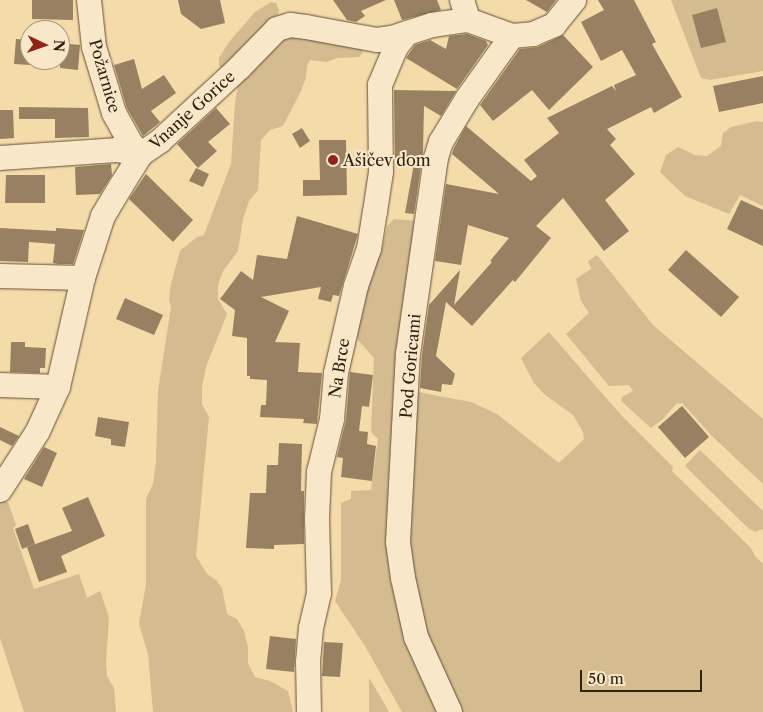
<!DOCTYPE html>
<meta charset="utf-8">
<style>
body{margin:0}
#map{position:relative;width:763px;height:712px;overflow:hidden;background:#f5daaa;font-family:"Libre Caslon Text",serif}
div>[style]{position:absolute}
.green>*{inset:0;background:#d4bb90}
.building>*{inset:0;background:#978160}
.roads{filter:drop-shadow(0 0 1px #624f36) drop-shadow(0 0 1px #624f36)}
.minor>*{height:24px;margin:-12px;padding:0 12px;transform-origin:12px;border-radius:12px;background:#f8e7c8}
.dots>*{width:14px;height:14px;translate:-50% -50%;box-sizing:border-box;border:2px solid #f8e7c8;border-radius:50%}
span{translate:-50% -50%;white-space:nowrap;text-align:center;line-height:1.15;-webkit-text-stroke:4px #f8e7c8;paint-order:stroke}
.street-label{font-size:16px;color:#312110}
.poi-label{font-size:16px;color:#312110}
.left{translate:0 -50%;text-align:left}
.north{position:absolute;left:20px;top:20px;width:50px;height:50px;box-sizing:border-box;background:#f8e7c8;border:1px solid #a8987e;border-radius:50%;rotate:93deg;font-size:14px;font-weight:700;line-height:20px;text-align:center;color:#312110}
.north::after{content:'';display:block;margin:auto;width:18px;height:22px;background:#8f2418;clip-path:polygon(50% 0,100% 100%,50% 72%,0 100%)}
.scale{position:absolute;left:580px;top:670px;width:122px;height:22px;box-sizing:border-box;border:2px solid #312110;border-top:0;padding-left:6px;font-size:15px;line-height:18px;white-space:nowrap;color:#312110;-webkit-text-stroke:4px #f8e7c8;paint-order:stroke}
</style>
<div id="map">
<div class="green">
<div style="clip-path:polygon(671px 0,763px 0,763px 71px,710px 80px,701px 78px)"></div>
<div style="clip-path:polygon(271px 2px,276px 3px,279px 10px,277px 18px,223px 69px,219px 66px,219px 58px,229px 42px,255px 12px)"></div>
<div style="clip-path:polygon(292px 33px,360px 47px,363px 52px,359px 57px,337px 58px,327px 62px,310px 60px,307px 66px,306px 78px,301px 91px,283px 126px,270px 130px,261px 140px,258px 190px,249px 201px,243px 219px,238px 251px,223px 271px,218px 285px,218px 299px,227px 314px,206px 367px,202px 387px,202px 404px,209px 417px,196px 556px,207px 574px,216px 580px,222px 588px,227px 614px,237px 619px,244px 631px,248px 647px,248px 663px,255px 677px,270px 681px,288px 691px,293px 712px,153px 712px,148px 654px,139px 624px,146px 584px,146px 499px,153px 484px,156px 461px,158px 391px,171px 307px,169px 299px,171px 284px,180px 251px,197px 237px,204px 235px,231px 164px,235px 104px,239px 79px,263px 51px)"></div>
<div style="clip-path:polygon(757px 121px,763px 122px,763px 206px,740px 195px,729px 214px,685px 196px,660px 172px,666px 155px,678px 147px,695px 155px,707px 156px,721px 146px,723px 133px,731px 127px)"></div>
<div style="clip-path:polygon(394px 219px,418px 221px,390px 522px,443px 712px,402px 712px,365px 646px,335px 601px,341px 580px,341px 503px,351px 499px,351px 491px,371px 490px,378px 439px,371px 432px,374px 358px,358px 340px,356px 321px,363px 295px,382px 249px,387px 226px)"></div>
<div style="clip-path:polygon(597px 255px,653px 325px,763px 419px,763px 484px,713px 437px,682px 403px,676px 404px,663px 419px,651px 428px,621px 401px,622px 397px,633px 391px,629px 385px,609px 386px,566px 334px,589px 313px,581px 301px,576px 279px,591px 269px,588px 261px)"></div>
<div style="clip-path:polygon(549px 332px,621px 415px,673px 467px,672px 471px,751px 548px,755px 556px,763px 564px,763px 712px,456px 712px,441px 678px,409px 579px,413px 391px,471px 402px,497px 414px,559px 463px,584px 439px,583px 432px,573px 415px,544px 394px,534px 383px,521px 358px)"></div>
<div style="clip-path:polygon(700px 450px,763px 511px,763px 529px,755px 532px,749px 529px,685px 466px)"></div>
<div style="clip-path:polygon(2px 501px,8px 502px,16px 525px,13px 528px,34px 589px,79px 574px,87px 598px,100px 591px,109px 617px,106px 663px,107px 676px,114px 688px,116px 712px,24px 712px,0 638px,0 503px)"></div>
<div style="clip-path:polygon(369px 678px,380px 696px,389px 712px,369px 712px)"></div>
</div>
<div class="building">
<div style="clip-path:polygon(32px 0,73px 0,73px 20px,32px 19px)"></div>
<div style="clip-path:polygon(178px 0,220px 0,225px 23px,201px 29px,181px 14px)"></div>
<div style="clip-path:polygon(333px 0,386px 0,361px 11px,365px 16px,356px 22px,347px 20px)"></div>
<div style="clip-path:polygon(394px 0,437px 0,441px 10px,402px 20px)"></div>
<div style="clip-path:polygon(526px 0,556px 0,547px 12px)"></div>
<div style="clip-path:polygon(598px 0,634px 0,656px 42px,652px 44px,682px 97px,654px 113px,651px 107px,607px 129px,616px 139px,610px 145px,635px 174px,605px 200px,629px 231px,604px 251px,563px 198px,536px 226px,551px 238px,515px 282px,513px 280px,472px 326px,446px 302px,436px 356px,455px 374px,452px 385px,442px 384px,441px 392px,420px 388px,422px 355px,429px 305px,460px 270px,454px 305px,492px 262px,490px 261px,509px 238px,468px 225px,461px 265px,435px 261px,446px 184px,499px 194px,452px 154px,454px 148px,466px 126px,531px 181px,537px 176px,524px 160px,559px 133px,547px 118px,612px 86px,616px 91px,614px 85px,636px 75px,622px 50px,601px 61px,581px 22px,604px 10px)"></div>
<div style="clip-path:polygon(717px 8px,726px 42px,701px 48px,692px 15px)"></div>
<div style="clip-path:polygon(467px 34px,486px 41px,488px 45px,457px 89px,406px 58px,415px 45px,430px 40px,446px 49px,449px 36px)"></div>
<div style="clip-path:polygon(563px 35px,593px 67px,549px 110px,532px 90px,493px 121px,480px 105px,520px 49px,538px 47px)"></div>
<div style="clip-path:polygon(16px 39px,30px 40px,30px 65px,14px 64px)"></div>
<div style="clip-path:polygon(60px 43px,80px 45px,78px 70px,60px 68px)"></div>
<div style="clip-path:polygon(134px 59px,142px 89px,164px 75px,176px 93px,151px 111px,160px 122px,143px 136px,127px 108px,114px 65px)"></div>
<div style="clip-path:polygon(763px 76px,763px 103px,719px 112px,713px 86px)"></div>
<div style="clip-path:polygon(394px 90px,456px 91px,441px 116px,424px 106px,423px 152px,414px 214px,405px 213px,415px 158px,395px 158px)"></div>
<div style="clip-path:polygon(19px 107px,88px 108px,89px 137px,55px 138px,55px 119px,19px 119px)"></div>
<div style="clip-path:polygon(216px 108px,230px 124px,208px 142px,217px 151px,198px 168px,177px 144px)"></div>
<div style="clip-path:polygon(0 110px,13px 110px,14px 138px,0 139px)"></div>
<div style="clip-path:polygon(302px 128px,310px 141px,300px 148px,292px 134px)"></div>
<div style="clip-path:polygon(319px 140px,346px 140px,347px 195px,303px 196px,303px 180px,320px 180px)"></div>
<div style="clip-path:polygon(111px 164px,112px 175px,100px 194px,76px 195px,75px 167px)"></div>
<div style="clip-path:polygon(196px 168px,209px 174px,203px 187px,189px 181px)"></div>
<div style="clip-path:polygon(146px 174px,193px 220px,173px 242px,129px 199px)"></div>
<div style="clip-path:polygon(6px 175px,45px 175px,45px 203px,5px 203px)"></div>
<div style="clip-path:polygon(741px 200px,763px 210px,763px 246px,727px 229px)"></div>
<div style="clip-path:polygon(297px 216px,358px 234px,339px 296px,333px 295px,331px 302px,318px 299px,321px 287px,261px 297px,289px 311px,275px 342px,300px 343px,298px 372px,322px 373px,317px 424px,303px 423px,304px 419px,260px 417px,261px 405px,266px 405px,267px 380px,250px 379px,250px 376px,247px 376px,247px 338px,232px 336px,235px 310px,220px 299px,241px 271px,253px 280px,257px 255px,287px 259px)"></div>
<div style="clip-path:polygon(0 228px,56px 231px,56px 228px,84px 230px,73px 264px,58px 264px,53px 263px,55px 244px,29px 242px,28px 262px,0 261px)"></div>
<div style="clip-path:polygon(686px 250px,739px 297px,721px 317px,668px 270px)"></div>
<div style="clip-path:polygon(125px 298px,163px 315px,154px 335px,116px 319px)"></div>
<div style="clip-path:polygon(11px 342px,25px 342px,25px 347px,46px 348px,45px 368px,40px 368px,40px 373px,10px 372px)"></div>
<div style="clip-path:polygon(350px 372px,373px 375px,369px 407px,362px 406px,359px 431px,368px 432px,367px 444px,376px 446px,372px 481px,341px 477px,343px 458px,337px 457px,346px 420px)"></div>
<div style="clip-path:polygon(682px 406px,709px 437px,685px 458px,658px 427px)"></div>
<div style="clip-path:polygon(98px 417px,129px 422px,125px 447px,111px 445px,111px 439px,95px 436px)"></div>
<div style="clip-path:polygon(0 427px,19px 436px,12px 446px,0 440px)"></div>
<div style="clip-path:polygon(279px 443px,302px 444px,301px 491px,304px 491px,304px 544px,274px 545px,274px 549px,246px 548px,250px 493px,266px 493px,267px 465px,278px 465px)"></div>
<div style="clip-path:polygon(44px 447px,57px 453px,42px 487px,24px 479px)"></div>
<div style="clip-path:polygon(88px 497px,105px 536px,61px 556px,67px 572px,39px 582px,27px 547px,72px 531px,62px 508px)"></div>
<div style="clip-path:polygon(28px 524px,35px 544px,22px 549px,15px 529px)"></div>
<div style="clip-path:polygon(270px 636px,296px 639px,294px 672px,266px 669px)"></div>
<div style="clip-path:polygon(324px 642px,343px 643px,340px 677px,322px 676px)"></div>
</div>
<div class="roads">
<div class="minor">
<div style="left:89px;top:0;width:47px;rotate:83.9deg"></div>
<div style="left:94px;top:47px;width:69px;rotate:73.1deg"></div>
<div style="left:114px;top:113px;width:35px;rotate:61deg"></div>
<div style="left:131px;top:144px;width:14px;rotate:45deg"></div>
<div style="left:462px;top:0;width:21px;rotate:73deg"></div>
<div style="left:0;top:158px;width:116px;rotate:-3.9deg"></div>
<div style="left:116px;top:150px;width:25px;rotate:9deg"></div>
<div style="left:0;top:276px;width:83px;rotate:1.4deg"></div>
<div style="left:0;top:385px;width:58px;rotate:2deg"></div>
<div style="left:0;top:490px;width:70px;rotate:-57.2deg"></div>
<div style="left:38px;top:431px;width:48px;rotate:-65.6deg"></div>
<div style="left:58px;top:387px;width:112px;rotate:-77.1deg"></div>
<div style="left:83px;top:278px;width:65px;rotate:-72.1deg"></div>
<div style="left:103px;top:216px;width:35px;rotate:-59deg"></div>
<div style="left:121px;top:186px;width:38px;rotate:-58deg"></div>
<div style="left:141px;top:154px;width:23px;rotate:-34deg"></div>
<div style="left:160px;top:141px;width:108px;rotate:-42.7deg"></div>
<div style="left:239px;top:68px;width:54px;rotate:-45.7deg"></div>
<div style="left:277px;top:29px;width:14px;rotate:-17deg"></div>
<div style="left:290px;top:25px;width:16px;rotate:7deg"></div>
<div style="left:306px;top:27px;width:72px;rotate:10.4deg"></div>
<div style="left:377px;top:40px;width:15px;rotate:-8deg"></div>
<div style="left:392px;top:38px;width:42px;rotate:-18deg"></div>
<div style="left:432px;top:25px;width:36px;rotate:-8deg"></div>
<div style="left:468px;top:20px;width:47px;rotate:20deg"></div>
<div style="left:512px;top:36px;width:21px;rotate:-5deg"></div>
<div style="left:533px;top:34px;width:23px;rotate:-23deg"></div>
<div style="left:554px;top:25px;width:32px;rotate:-51deg"></div>
<div style="left:309px;top:712px;width:50px;rotate:-91.1deg"></div>
<div style="left:308px;top:662px;width:34px;rotate:-85deg"></div>
<div style="left:311px;top:628px;width:35px;rotate:-77deg"></div>
<div style="left:319px;top:594px;width:75px;rotate:-91.5deg"></div>
<div style="left:317px;top:519px;width:47px;rotate:-87.6deg"></div>
<div style="left:319px;top:472px;width:55px;rotate:-76.2deg"></div>
<div style="left:332px;top:419px;width:46px;rotate:-85deg"></div>
<div style="left:336px;top:373px;width:89px;rotate:-77.1deg"></div>
<div style="left:356px;top:286px;width:39px;rotate:-71deg"></div>
<div style="left:369px;top:249px;width:37px;rotate:-81deg"></div>
<div style="left:375px;top:212px;width:40px;rotate:-81.5deg"></div>
<div style="left:381px;top:172px;width:87px;rotate:-90.7deg"></div>
<div style="left:380px;top:85px;width:41px;rotate:-67.2deg"></div>
<div style="left:396px;top:47px;width:18px;rotate:-52deg"></div>
<div style="left:450px;top:712px;width:82px;rotate:-114.4deg"></div>
<div style="left:416px;top:637px;width:60px;rotate:-102.4deg"></div>
<div style="left:403px;top:578px;width:36px;rotate:-98deg"></div>
<div style="left:398px;top:542px;width:188px;rotate:-87deg"></div>
<div style="left:408px;top:354px;width:198px;rotate:-81.9deg"></div>
<div style="left:436px;top:158px;width:17px;rotate:-73deg"></div>
<div style="left:441px;top:142px;width:50px;rotate:-58.8deg"></div>
<div style="left:467px;top:99px;width:77px;rotate:-54.5deg"></div>
</div>
</div>
<div class="dots">
<div style="left:333px;top:160px;background:#8f2418"></div>
</div>
<div class="street-label">
<span style="left:105px;top:76px;rotate:74deg">Požarnice</span>
<span style="left:192px;top:110px;rotate:-42deg">Vnanje Gorice</span>
<span style="left:410px;top:366px;rotate:-85deg">Pod Goricami</span>
<span style="left:339px;top:368px;rotate:-81deg">Na Brce</span>
</div>
<div class="poi-label">
<span class="left" style="left:343px;top:160px">Ašičev dom</span>
</div>
<div class="north">N</div>
<div class="scale">50 m</div>
</div>
